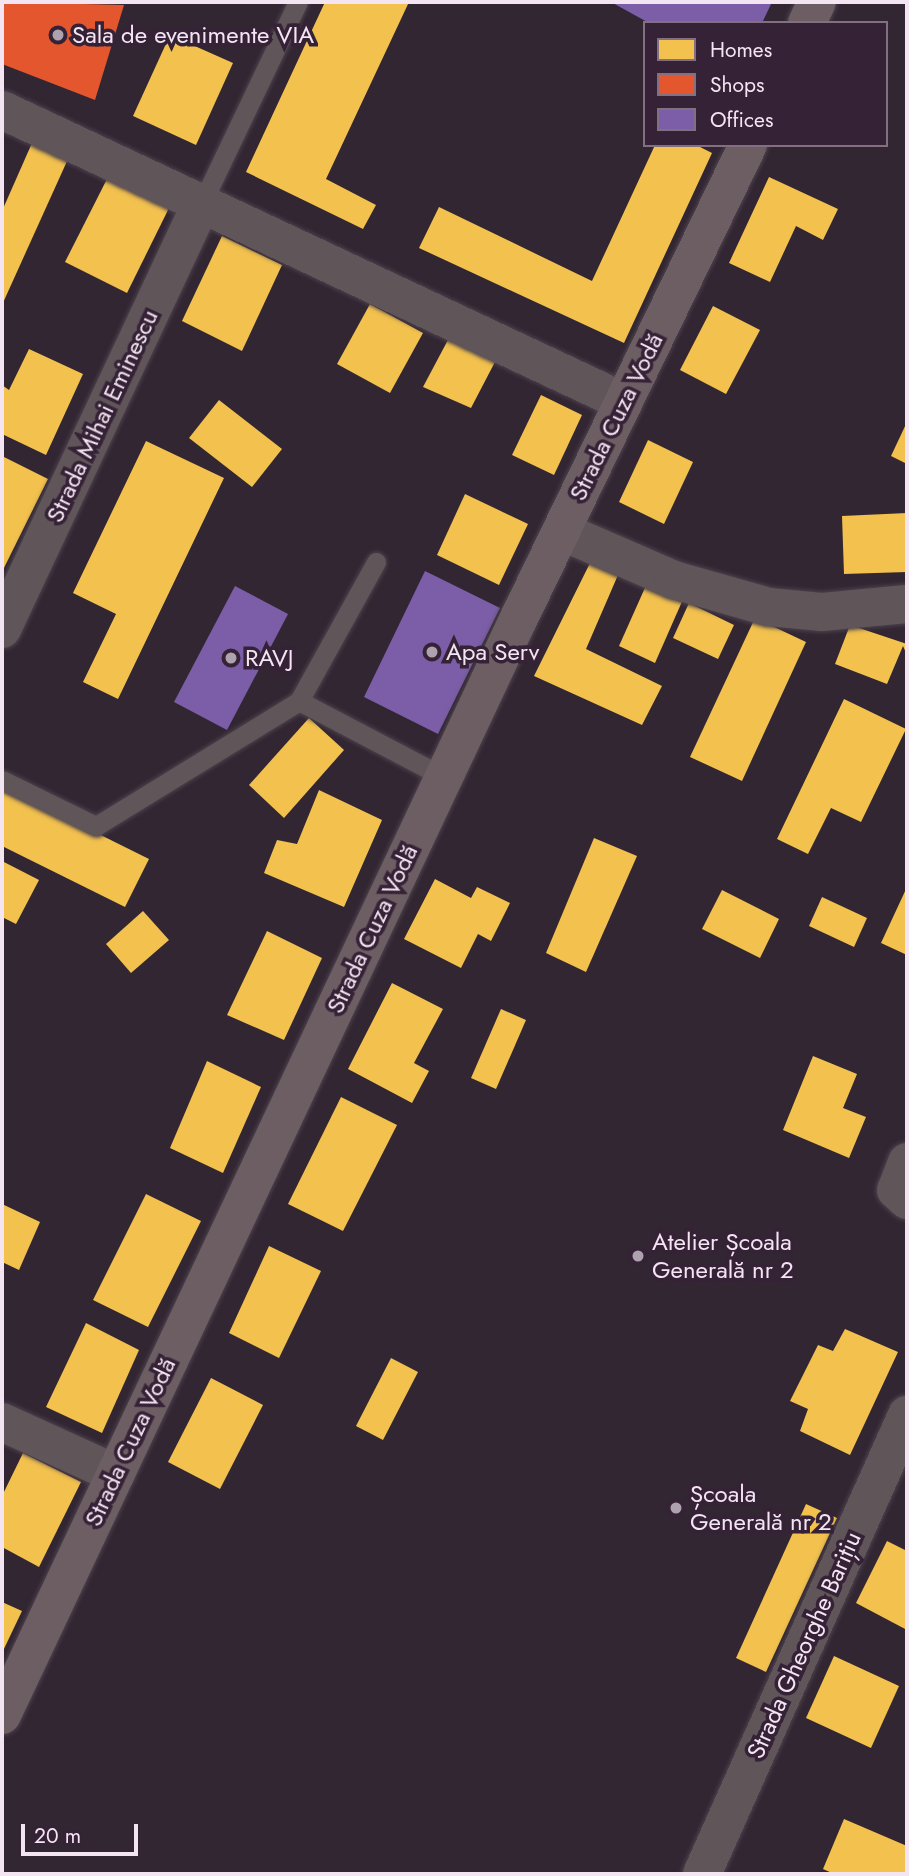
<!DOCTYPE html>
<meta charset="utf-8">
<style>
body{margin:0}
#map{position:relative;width:909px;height:1876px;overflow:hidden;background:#322632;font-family:Jost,sans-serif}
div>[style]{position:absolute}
.homes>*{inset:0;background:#f2c14e}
.shops>*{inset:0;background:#e4572e}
.offices>*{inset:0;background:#7b5ea7}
.roads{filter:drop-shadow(0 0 2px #4c424c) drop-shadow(0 0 2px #4c424c)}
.lane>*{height:19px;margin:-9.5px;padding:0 9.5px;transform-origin:9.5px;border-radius:9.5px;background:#605559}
.street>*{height:38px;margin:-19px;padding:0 19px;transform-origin:19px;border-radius:19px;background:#605559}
.secondary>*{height:38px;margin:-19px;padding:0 19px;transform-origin:19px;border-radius:19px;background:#6c5e63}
.dots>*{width:19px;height:19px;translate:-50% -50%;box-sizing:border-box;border:4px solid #362236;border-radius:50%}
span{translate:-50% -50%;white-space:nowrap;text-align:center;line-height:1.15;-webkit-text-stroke:7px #362236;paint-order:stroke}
.poi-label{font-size:24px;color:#f3e5f2}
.left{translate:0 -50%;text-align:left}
.street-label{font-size:24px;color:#f3e5f2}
.frame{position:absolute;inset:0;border:4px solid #f3e5f2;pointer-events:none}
.legend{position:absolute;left:643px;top:21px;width:245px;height:126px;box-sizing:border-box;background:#362236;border:2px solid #827081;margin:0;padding:9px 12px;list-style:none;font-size:21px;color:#f3e5f2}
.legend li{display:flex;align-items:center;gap:14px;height:35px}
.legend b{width:35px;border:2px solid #827081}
.scale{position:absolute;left:21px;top:1824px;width:117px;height:32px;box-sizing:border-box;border:4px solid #f3e5f2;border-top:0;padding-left:9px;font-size:21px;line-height:24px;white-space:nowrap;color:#f3e5f2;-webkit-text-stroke:5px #362236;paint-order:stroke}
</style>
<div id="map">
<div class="homes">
<div style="clip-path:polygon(325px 2px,409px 2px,326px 179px,376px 205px,363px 229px,246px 172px)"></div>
<div style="clip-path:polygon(170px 35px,233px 63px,196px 145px,133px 116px)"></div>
<div style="clip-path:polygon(32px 143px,68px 159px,2px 305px,2px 211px)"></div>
<div style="clip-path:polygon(655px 145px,696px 145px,712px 153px,624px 343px,419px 248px,439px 207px,592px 281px)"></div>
<div style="clip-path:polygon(108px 177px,169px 208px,127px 293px,65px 262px)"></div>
<div style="clip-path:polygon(769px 177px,838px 209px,823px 240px,796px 226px,770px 282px,729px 263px)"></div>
<div style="clip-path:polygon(222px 236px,282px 265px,242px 351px,182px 321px)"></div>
<div style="clip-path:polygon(370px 304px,423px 333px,390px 393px,337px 364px)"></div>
<div style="clip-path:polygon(713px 306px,760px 330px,726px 394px,680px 370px)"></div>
<div style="clip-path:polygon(449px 338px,496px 360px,471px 408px,423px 387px)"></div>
<div style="clip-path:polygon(29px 349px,83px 374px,46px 455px,2px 434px,2px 385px,9px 390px)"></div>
<div style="clip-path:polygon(541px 395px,582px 415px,554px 475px,512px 455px)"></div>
<div style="clip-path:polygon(219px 400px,282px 449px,252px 487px,189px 438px)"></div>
<div style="clip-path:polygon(907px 422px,907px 464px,891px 456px)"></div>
<div style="clip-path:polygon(648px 440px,693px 462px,664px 524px,619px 502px)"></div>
<div style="clip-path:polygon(146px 441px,224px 478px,118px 699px,83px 682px,116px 614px,73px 593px)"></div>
<div style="clip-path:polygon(2px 456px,48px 479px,2px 572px)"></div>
<div style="clip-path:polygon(465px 494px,528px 524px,499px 585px,437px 555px)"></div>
<div style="clip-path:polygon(907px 513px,907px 572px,844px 574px,842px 516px)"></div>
<div style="clip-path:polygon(590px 563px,618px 575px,586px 649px,662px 686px,642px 725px,534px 676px)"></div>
<div style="clip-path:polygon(648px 581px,684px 597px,655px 663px,619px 646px)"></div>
<div style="clip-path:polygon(689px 603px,734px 625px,718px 659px,673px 638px)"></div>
<div style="clip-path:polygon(755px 618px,806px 642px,742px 781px,690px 757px)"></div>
<div style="clip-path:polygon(850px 625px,907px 644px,907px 655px,903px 646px,887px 684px,835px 664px)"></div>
<div style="clip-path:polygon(844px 699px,906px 729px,861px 822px,831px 808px,808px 854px,777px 839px)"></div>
<div style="clip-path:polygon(309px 718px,344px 750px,284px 818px,249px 785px)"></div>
<div style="clip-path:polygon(2px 786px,149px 859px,125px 907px,2px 846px)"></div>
<div style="clip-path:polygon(319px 790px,382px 820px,344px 907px,264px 873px,277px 840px,297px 844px)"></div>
<div style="clip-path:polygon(594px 838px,637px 856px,586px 972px,546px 953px)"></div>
<div style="clip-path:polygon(2px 861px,39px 880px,16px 924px,2px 917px)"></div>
<div style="clip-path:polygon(435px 879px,471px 898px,477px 887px,510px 903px,491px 941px,478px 934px,461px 968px,404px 939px)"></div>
<div style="clip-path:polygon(907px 887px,907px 955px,881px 943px)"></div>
<div style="clip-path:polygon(722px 890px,779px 919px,760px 958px,702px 929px)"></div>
<div style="clip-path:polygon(822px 897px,867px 918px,854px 947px,809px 926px)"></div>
<div style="clip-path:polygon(143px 911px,169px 940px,131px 973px,106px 944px)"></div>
<div style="clip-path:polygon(267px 931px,322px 958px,284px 1040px,227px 1015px)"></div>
<div style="clip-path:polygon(392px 983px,443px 1009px,414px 1063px,429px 1071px,412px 1103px,348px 1069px)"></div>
<div style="clip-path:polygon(501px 1009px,526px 1020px,496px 1089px,471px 1078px)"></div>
<div style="clip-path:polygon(813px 1056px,857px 1074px,843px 1108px,866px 1117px,849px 1158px,783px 1130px)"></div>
<div style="clip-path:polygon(207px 1061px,261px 1087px,223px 1173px,170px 1148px)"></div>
<div style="clip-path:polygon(341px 1097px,397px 1125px,343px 1231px,288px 1204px)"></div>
<div style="clip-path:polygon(146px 1194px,201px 1221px,148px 1327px,93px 1300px)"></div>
<div style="clip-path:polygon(2px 1204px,40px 1222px,19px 1270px,2px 1262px)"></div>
<div style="clip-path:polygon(269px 1246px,321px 1271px,279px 1358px,229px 1333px)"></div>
<div style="clip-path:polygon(86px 1323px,139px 1350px,102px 1433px,46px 1407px)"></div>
<div style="clip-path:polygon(845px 1329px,898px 1352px,850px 1455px,800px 1431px,808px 1409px,790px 1401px,818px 1345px,833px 1351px)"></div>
<div style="clip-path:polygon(391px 1358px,418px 1372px,383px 1440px,356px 1426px)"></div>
<div style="clip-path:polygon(211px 1378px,263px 1405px,220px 1489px,168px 1462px)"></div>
<div style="clip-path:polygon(23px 1453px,81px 1482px,39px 1567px,2px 1547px,2px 1496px)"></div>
<div style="clip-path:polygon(806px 1504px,837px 1518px,766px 1672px,736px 1658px)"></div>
<div style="clip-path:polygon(887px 1541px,907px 1551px,907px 1630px,856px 1603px)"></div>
<div style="clip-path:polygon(2px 1602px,22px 1611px,2px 1653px)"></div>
<div style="clip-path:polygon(834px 1656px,899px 1686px,871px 1748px,806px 1718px)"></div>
<div style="clip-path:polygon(844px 1819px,907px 1846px,907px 1874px,834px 1874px,823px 1869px)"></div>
</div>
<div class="shops">
<div style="clip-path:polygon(2px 2px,124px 5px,95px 100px,2px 64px)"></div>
</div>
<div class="offices">
<div style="clip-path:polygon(611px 2px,772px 2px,762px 23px,649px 23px)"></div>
<div style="clip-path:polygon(425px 571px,500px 608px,438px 734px,364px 697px)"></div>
<div style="clip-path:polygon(235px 586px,288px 614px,227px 730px,174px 702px)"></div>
</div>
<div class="roads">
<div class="lane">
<div style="left:202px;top:203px;width:223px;rotate:-64.5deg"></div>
<div style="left:376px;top:562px;width:159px;rotate:119deg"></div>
<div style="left:299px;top:701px;width:164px;rotate:27.7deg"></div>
<div style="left:2px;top:780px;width:105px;rotate:26.1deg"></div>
<div style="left:96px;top:826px;width:238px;rotate:-31.6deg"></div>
</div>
<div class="street">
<div style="left:2px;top:110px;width:687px;rotate:25.15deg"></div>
<div style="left:561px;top:531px;width:123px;rotate:23.4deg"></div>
<div style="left:674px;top:580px;width:99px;rotate:15.9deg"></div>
<div style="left:769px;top:607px;width:53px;rotate:5.4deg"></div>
<div style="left:822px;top:612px;width:85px;rotate:-5.4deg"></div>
<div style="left:2px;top:629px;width:471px;rotate:-64.9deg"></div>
<div style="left:907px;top:1162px;width:30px;rotate:111deg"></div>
<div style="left:896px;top:1190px;width:15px;rotate:42deg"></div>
<div style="left:2px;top:1422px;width:125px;rotate:24.5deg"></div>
<div style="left:702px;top:1874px;width:503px;rotate:-65.93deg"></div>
</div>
<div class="secondary">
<div style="left:807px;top:23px;width:23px;rotate:-65deg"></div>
<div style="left:2px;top:1715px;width:1213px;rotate:-64.77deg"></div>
<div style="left:519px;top:618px;width:526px;rotate:-64.17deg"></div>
</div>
</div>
<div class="dots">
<div style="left:58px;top:35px;background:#afa2af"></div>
<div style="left:432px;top:652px;background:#afa2af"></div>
<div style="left:231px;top:658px;background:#afa2af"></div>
<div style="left:638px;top:1256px;background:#afa2af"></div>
<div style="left:676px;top:1508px;background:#afa2af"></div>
</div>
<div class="poi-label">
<span class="left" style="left:72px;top:35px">Sala de evenimente VIA</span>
<span class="left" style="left:446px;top:652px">Apa Serv</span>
<span class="left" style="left:245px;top:658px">RAVJ</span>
<span class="left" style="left:652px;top:1256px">Atelier Școala<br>Generală nr 2</span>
<span class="left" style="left:690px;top:1508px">Școala<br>Generală nr 2</span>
</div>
<div class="street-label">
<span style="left:102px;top:416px;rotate:-65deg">Strada Mihai Eminescu</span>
<span style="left:616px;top:417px;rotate:-64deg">Strada Cuza Vodă</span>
<span style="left:372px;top:929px;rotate:-65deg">Strada Cuza Vodă</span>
<span style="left:130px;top:1442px;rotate:-65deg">Strada Cuza Vodă</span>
<span style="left:804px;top:1645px;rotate:-66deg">Strada Gheorghe Barițiu</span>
</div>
<div class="frame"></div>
<ul class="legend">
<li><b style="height:19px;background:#f2c14e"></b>Homes</li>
<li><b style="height:19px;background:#e4572e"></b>Shops</li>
<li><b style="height:19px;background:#7b5ea7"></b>Offices</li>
</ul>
<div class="scale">20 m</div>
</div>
